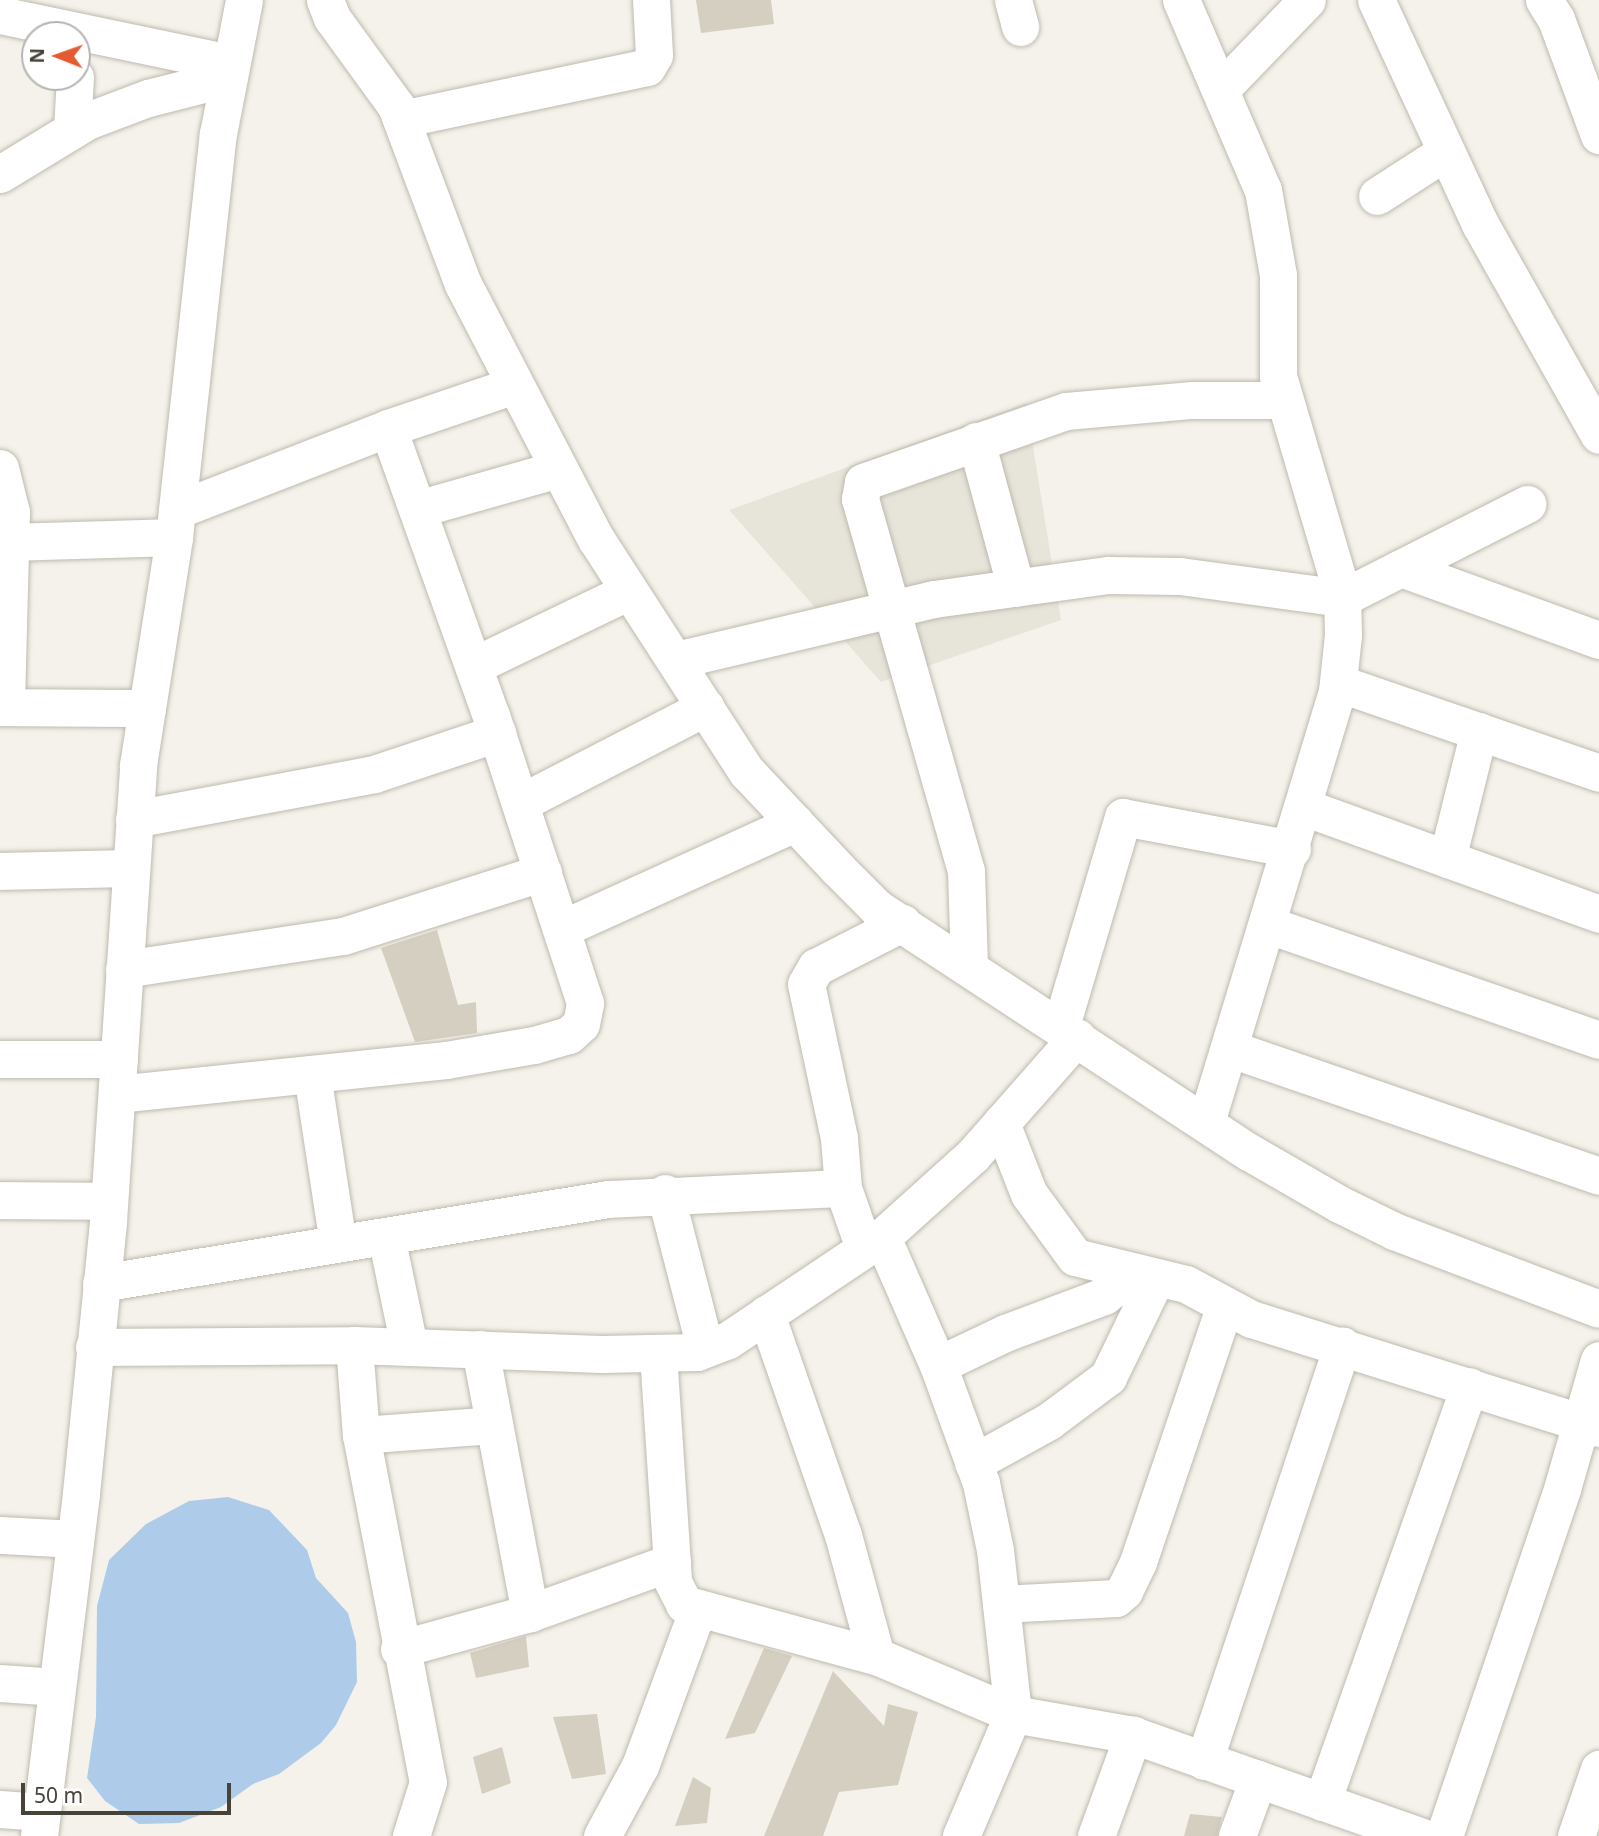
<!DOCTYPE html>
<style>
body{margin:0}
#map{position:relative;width:1599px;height:1836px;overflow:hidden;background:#f4f2eb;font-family:"Noto Sans",sans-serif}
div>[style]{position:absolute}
.residential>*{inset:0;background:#e7e4da}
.water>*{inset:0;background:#aeccea}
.building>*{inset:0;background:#d4cfc1}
.roads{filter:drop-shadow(0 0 2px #bfbaae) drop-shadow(0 0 2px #bfbaae)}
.minor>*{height:37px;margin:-18.5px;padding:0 18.5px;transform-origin:18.5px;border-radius:18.5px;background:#fff}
span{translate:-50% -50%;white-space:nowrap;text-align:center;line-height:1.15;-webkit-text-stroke:6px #fff;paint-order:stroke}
.north{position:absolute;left:21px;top:21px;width:70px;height:70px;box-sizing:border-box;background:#fff;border:2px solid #b5b4b0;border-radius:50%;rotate:271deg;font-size:19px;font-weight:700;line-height:28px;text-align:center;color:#474339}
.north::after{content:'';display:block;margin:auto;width:24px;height:32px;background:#e55b31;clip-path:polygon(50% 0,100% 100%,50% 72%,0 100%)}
.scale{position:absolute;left:21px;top:1783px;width:210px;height:32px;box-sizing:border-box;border:4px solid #474339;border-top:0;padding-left:9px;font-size:21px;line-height:24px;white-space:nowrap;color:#474339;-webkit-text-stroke:5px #fff;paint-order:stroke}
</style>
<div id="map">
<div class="residential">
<div style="clip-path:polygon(1026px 403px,1061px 620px,881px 682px,729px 510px)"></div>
</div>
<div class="water">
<div style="clip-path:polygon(228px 1497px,269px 1510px,307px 1550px,316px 1578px,348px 1613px,356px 1642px,357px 1682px,336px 1725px,321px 1743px,279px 1774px,253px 1784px,221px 1807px,179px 1823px,139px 1824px,105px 1801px,87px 1778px,96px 1717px,97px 1606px,109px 1560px,146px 1524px,189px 1501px)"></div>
</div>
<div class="building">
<div style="clip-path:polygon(696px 0,771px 0,774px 24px,701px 33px)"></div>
<div style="clip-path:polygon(437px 930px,458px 1005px,476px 1002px,477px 1033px,415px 1042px,381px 948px)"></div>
<div style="clip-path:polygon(526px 1636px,529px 1667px,476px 1678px,470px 1653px)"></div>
<div style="clip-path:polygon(764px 1648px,792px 1656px,755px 1733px,725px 1739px)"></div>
<div style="clip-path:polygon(833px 1671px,884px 1726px,888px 1704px,918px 1712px,898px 1785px,839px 1792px,823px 1836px,764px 1836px)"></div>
<div style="clip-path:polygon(597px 1714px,606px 1774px,572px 1779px,553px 1717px)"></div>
<div style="clip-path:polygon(502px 1747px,511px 1783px,482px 1794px,473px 1757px)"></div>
<div style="clip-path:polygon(693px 1777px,711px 1788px,707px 1823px,675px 1826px)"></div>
<div style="clip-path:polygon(1190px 1814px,1222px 1817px,1217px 1836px,1184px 1836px)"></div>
</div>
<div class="roads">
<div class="minor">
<div style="left:325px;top:0;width:19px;rotate:69deg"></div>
<div style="left:332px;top:18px;width:109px;rotate:54deg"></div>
<div style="left:396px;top:106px;width:190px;rotate:69.4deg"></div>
<div style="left:463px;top:284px;width:288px;rotate:62.5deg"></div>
<div style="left:596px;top:539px;width:278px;rotate:57.1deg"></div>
<div style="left:747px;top:772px;width:132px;rotate:46.8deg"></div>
<div style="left:837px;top:868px;width:57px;rotate:45deg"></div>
<div style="left:877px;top:908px;width:445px;rotate:33.3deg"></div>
<div style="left:1249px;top:1152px;width:104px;rotate:30deg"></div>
<div style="left:1339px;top:1204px;width:61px;rotate:26.1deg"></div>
<div style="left:1394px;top:1231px;width:219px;rotate:20.8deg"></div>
<div style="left:1013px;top:0;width:28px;rotate:75deg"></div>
<div style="left:1181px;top:0;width:207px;rotate:66.7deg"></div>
<div style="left:1263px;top:190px;width:86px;rotate:80deg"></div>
<div style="left:1278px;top:275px;width:101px;rotate:90deg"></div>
<div style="left:1278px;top:376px;width:226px;rotate:73.6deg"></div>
<div style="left:1342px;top:593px;width:42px;rotate:88.6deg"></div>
<div style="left:1343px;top:635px;width:56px;rotate:96.1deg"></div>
<div style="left:1337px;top:691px;width:450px;rotate:106.9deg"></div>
<div style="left:1376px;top:0;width:247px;rotate:65.1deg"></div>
<div style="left:1480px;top:224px;width:242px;rotate:60.6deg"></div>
<div style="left:1544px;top:0;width:22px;rotate:58deg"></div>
<div style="left:1556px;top:19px;width:124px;rotate:69.7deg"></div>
<div style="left:0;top:15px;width:234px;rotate:11.8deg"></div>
<div style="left:1222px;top:88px;width:122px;rotate:-46deg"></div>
<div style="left:401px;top:119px;width:251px;rotate:-11.9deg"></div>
<div style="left:647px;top:67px;width:14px;rotate:-60deg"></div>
<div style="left:654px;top:55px;width:55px;rotate:-93.1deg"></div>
<div style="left:72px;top:129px;width:52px;rotate:-86.7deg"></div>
<div style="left:0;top:174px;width:102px;rotate:-31.3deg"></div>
<div style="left:87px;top:121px;width:65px;rotate:-20.7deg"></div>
<div style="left:148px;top:98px;width:81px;rotate:-14.2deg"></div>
<div style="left:1377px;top:196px;width:81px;rotate:-32.9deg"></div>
<div style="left:976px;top:441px;width:152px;rotate:74.8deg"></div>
<div style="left:0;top:468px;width:45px;rotate:76deg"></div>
<div style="left:11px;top:512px;width:195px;rotate:91.5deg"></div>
<div style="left:417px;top:509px;width:147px;rotate:-15.8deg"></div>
<div style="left:177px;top:510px;width:226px;rotate:-21.2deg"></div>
<div style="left:388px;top:428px;width:133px;rotate:-18.8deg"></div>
<div style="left:10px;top:542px;width:164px;rotate:-1.7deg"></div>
<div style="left:1401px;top:568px;width:211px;rotate:20deg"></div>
<div style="left:676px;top:660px;width:265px;rotate:-13.3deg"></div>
<div style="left:934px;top:599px;width:176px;rotate:-7.9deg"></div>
<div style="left:1108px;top:575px;width:72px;rotate:0.8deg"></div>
<div style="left:1180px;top:576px;width:163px;rotate:7.7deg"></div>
<div style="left:1342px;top:598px;width:208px;rotate:-26.9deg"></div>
<div style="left:473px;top:666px;width:173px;rotate:-25.7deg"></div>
<div style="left:1338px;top:683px;width:276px;rotate:19deg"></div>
<div style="left:0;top:707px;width:147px;rotate:0.4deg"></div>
<div style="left:520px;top:803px;width:209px;rotate:-27.3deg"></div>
<div style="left:1304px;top:807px;width:314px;rotate:19.9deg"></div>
<div style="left:134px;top:819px;width:244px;rotate:-10.6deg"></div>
<div style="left:374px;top:774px;width:130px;rotate:-18.4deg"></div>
<div style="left:1447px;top:859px;width:132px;rotate:-76deg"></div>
<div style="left:0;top:871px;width:131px;rotate:-1.3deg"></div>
<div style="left:1269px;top:925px;width:349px;rotate:19.2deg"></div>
<div style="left:561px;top:929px;width:257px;rotate:-24.4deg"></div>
<div style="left:969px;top:966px;width:95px;rotate:-91.8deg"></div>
<div style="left:966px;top:871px;width:387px;rotate:-105.9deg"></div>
<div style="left:860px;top:499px;width:17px;rotate:-80deg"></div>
<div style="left:863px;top:482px;width:215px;rotate:-19.3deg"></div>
<div style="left:1066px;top:411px;width:127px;rotate:-5deg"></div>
<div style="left:1193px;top:400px;width:91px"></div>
<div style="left:124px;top:969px;width:221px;rotate:-8.6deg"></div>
<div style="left:343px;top:936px;width:210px;rotate:-17.7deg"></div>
<div style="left:1061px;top:1026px;width:218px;rotate:-73.5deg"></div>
<div style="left:1123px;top:817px;width:172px;rotate:10.7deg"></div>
<div style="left:1231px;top:1049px;width:389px;rotate:19deg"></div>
<div style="left:0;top:1059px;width:119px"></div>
<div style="left:312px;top:1074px;width:171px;rotate:81.3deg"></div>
<div style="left:117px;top:1094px;width:331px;rotate:-5.9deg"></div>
<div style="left:446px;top:1060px;width:89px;rotate:-9.7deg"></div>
<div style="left:534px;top:1045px;width:36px;rotate:-16deg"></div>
<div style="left:569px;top:1035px;width:16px;rotate:-43deg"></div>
<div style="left:581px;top:1024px;width:21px;rotate:-79deg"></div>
<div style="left:585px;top:1003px;width:302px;rotate:-108.1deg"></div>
<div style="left:491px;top:716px;width:306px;rotate:-109.7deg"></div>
<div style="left:1001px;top:1123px;width:76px;rotate:68.5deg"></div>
<div style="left:1029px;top:1194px;width:78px;rotate:53.9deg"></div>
<div style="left:1075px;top:1257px;width:114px;rotate:13.7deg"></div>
<div style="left:1186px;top:1284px;width:74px;rotate:28.3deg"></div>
<div style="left:1251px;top:1319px;width:365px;rotate:17.4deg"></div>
<div style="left:665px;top:1193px;width:160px;rotate:75.5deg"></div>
<div style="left:0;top:1200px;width:109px;rotate:0.5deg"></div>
<div style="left:386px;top:1236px;width:112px;rotate:78.2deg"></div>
<div style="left:882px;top:1237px;width:140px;rotate:66.4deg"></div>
<div style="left:938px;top:1365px;width:126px;rotate:70deg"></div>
<div style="left:981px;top:1483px;width:68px;rotate:78.2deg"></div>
<div style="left:995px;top:1550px;width:165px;rotate:83.7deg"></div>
<div style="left:1013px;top:1714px;width:133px;rotate:113.1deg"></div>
<div style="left:864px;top:1248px;width:64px;rotate:-109.3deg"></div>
<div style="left:843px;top:1188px;width:50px;rotate:-94.6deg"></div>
<div style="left:839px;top:1138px;width:157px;rotate:-102.1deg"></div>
<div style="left:806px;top:984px;width:20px;rotate:-60deg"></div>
<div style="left:816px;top:967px;width:97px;rotate:-27.1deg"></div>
<div style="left:101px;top:1283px;width:514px;rotate:-9.41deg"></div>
<div style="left:608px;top:1199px;width:235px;rotate:-2.7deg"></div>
<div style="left:766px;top:1314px;width:234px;rotate:70.8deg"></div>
<div style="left:843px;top:1535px;width:125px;rotate:74.7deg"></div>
<div style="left:354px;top:1345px;width:90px;rotate:85.6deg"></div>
<div style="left:361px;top:1435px;width:353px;rotate:79.1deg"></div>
<div style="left:428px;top:1782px;width:57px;rotate:107.5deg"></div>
<div style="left:94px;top:1347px;width:260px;rotate:-0.4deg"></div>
<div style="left:354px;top:1345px;width:248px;rotate:2.1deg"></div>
<div style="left:602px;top:1354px;width:95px;rotate:-1.2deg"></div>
<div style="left:697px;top:1352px;width:33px;rotate:-21deg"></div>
<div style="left:728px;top:1340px;width:185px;rotate:-33.8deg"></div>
<div style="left:882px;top:1237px;width:122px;rotate:-42deg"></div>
<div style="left:973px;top:1155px;width:157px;rotate:-48.6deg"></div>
<div style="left:480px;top:1349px;width:269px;rotate:79.3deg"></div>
<div style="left:658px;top:1354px;width:228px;rotate:86.2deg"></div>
<div style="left:673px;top:1582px;width:25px;rotate:63deg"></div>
<div style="left:684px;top:1604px;width:199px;rotate:15.2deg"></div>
<div style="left:876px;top:1656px;width:149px;rotate:22.9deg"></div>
<div style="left:1013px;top:1714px;width:122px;rotate:9.9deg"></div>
<div style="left:1133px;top:1735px;width:304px;rotate:19.4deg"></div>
<div style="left:938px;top:1365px;width:74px;rotate:-25.5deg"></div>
<div style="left:1005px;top:1333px;width:106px;rotate:-20.5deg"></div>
<div style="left:1104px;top:1296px;width:37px;rotate:-38deg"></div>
<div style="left:361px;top:1435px;width:133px;rotate:-4.3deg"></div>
<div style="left:973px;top:1463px;width:87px;rotate:-28.9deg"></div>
<div style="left:1049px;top:1421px;width:74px;rotate:-36.7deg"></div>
<div style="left:1108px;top:1377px;width:110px;rotate:-64.1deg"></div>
<div style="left:0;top:1535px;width:75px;rotate:3.1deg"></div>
<div style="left:1001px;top:1604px;width:115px;rotate:-3deg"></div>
<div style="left:1116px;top:1598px;width:11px;rotate:-41deg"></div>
<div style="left:1124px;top:1591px;width:32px;rotate:-64deg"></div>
<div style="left:1138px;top:1562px;width:268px;rotate:-71.3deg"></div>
<div style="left:399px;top:1649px;width:136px;rotate:-15.4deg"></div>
<div style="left:530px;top:1613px;width:151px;rotate:-19.8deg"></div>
<div style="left:0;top:1683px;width:57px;rotate:4deg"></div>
<div style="left:1204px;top:1761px;width:438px;rotate:-71.6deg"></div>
<div style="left:1322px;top:1802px;width:441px;rotate:-70.5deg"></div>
<div style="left:0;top:1809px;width:42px;rotate:4.1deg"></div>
<div style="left:39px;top:1836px;width:346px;rotate:-83deg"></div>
<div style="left:81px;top:1493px;width:273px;rotate:-84.3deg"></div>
<div style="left:108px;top:1221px;width:457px;rotate:-86.2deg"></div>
<div style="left:138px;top:765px;width:231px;rotate:-81deg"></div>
<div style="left:174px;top:537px;width:405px;rotate:-83.8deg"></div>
<div style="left:218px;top:134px;width:136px;rotate:-79deg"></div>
<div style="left:602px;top:1836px;width:80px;rotate:-61.5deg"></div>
<div style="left:640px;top:1766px;width:168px;rotate:-69.8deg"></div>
<div style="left:1096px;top:1836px;width:108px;rotate:-69.9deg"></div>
<div style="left:1237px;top:1836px;width:61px;rotate:-69.8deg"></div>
<div style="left:1444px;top:1836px;width:367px;rotate:-71.2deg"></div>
<div style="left:1562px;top:1489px;width:134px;rotate:-74deg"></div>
<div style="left:1576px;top:1836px;width:71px;rotate:-71.1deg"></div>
</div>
</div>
<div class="north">N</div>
<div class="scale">50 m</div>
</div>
